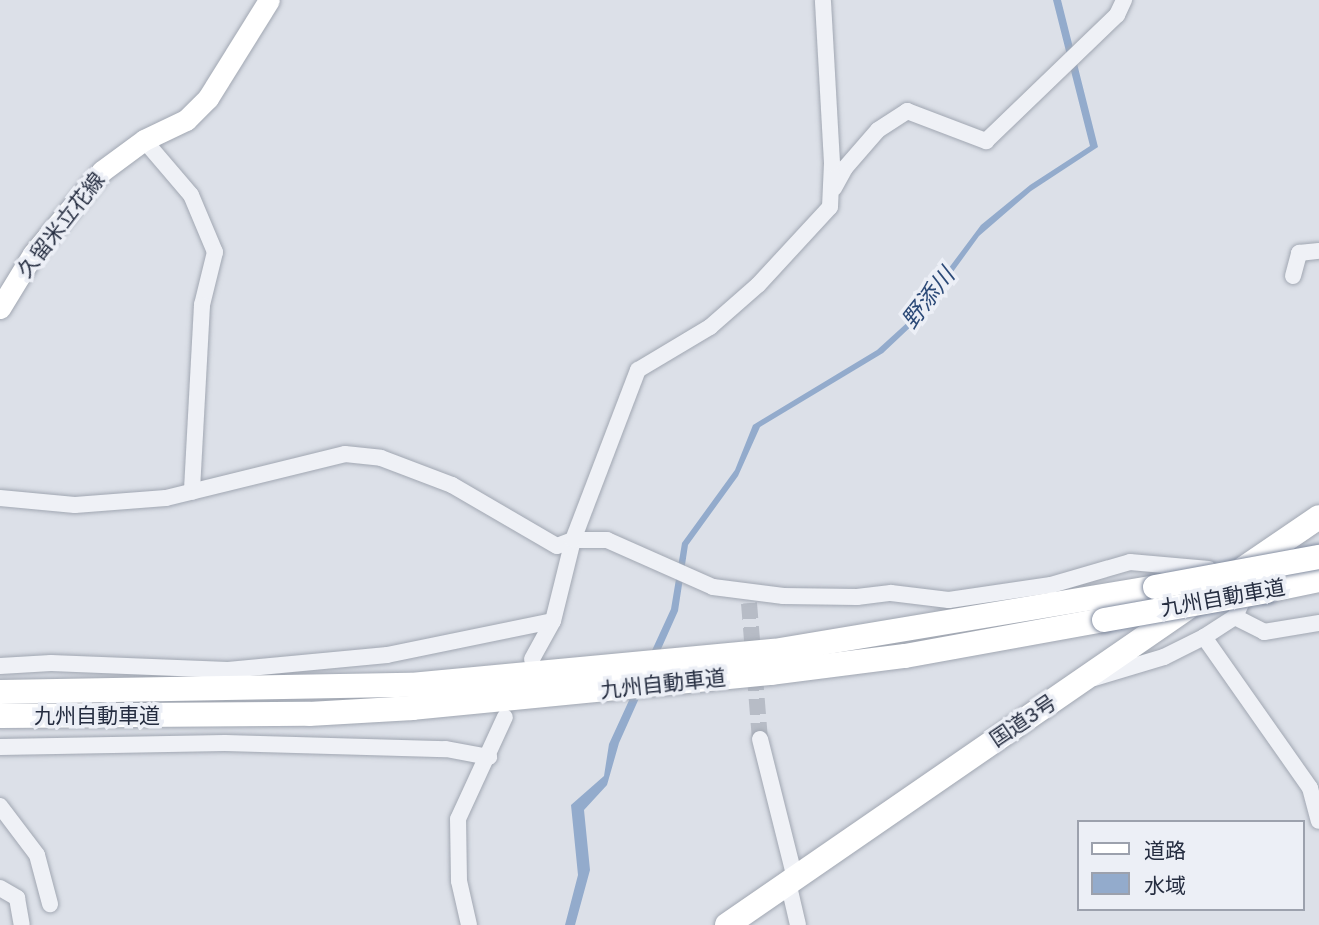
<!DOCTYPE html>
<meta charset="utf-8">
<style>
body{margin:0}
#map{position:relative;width:1319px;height:925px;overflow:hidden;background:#dce0e8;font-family:Arial,"Noto Sans JP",sans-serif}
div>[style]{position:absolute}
.water>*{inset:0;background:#93abcc}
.minor-tunnel>*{height:16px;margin-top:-8px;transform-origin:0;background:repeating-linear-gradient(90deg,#b7bcc6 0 16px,transparent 0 24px)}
.roads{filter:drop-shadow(0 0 2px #a1a7b2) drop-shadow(0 0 2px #a1a7b2)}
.minor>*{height:16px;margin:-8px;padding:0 8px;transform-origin:8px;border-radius:8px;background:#eff1f6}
.major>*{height:21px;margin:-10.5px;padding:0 10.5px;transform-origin:10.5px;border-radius:10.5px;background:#fff}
.highway>*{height:24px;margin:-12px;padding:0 12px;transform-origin:12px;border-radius:12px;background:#fff}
.bridges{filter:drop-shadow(0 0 2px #828ca0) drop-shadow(0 0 2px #828ca0)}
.highway-bridge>*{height:24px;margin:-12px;padding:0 12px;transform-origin:12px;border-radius:12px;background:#fff}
span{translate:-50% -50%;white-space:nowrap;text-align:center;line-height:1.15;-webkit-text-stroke:7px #eceff6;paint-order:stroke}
.street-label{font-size:21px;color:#252d40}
.water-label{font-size:23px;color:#2b4977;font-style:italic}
.legend{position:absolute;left:1077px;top:820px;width:228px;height:91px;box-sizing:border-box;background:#eceff6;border:2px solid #9ca1ad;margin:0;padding:9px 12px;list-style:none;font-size:21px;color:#252d40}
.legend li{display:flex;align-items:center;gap:14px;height:35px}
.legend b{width:35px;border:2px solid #9ca1ad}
</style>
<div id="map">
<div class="water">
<div style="clip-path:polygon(1053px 0,1061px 0,1098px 147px,1031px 191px,979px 236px,918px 320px,883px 353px,760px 427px,738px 476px,688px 545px,678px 611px,619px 743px,607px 785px,584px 810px,590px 870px,575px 925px,565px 925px,578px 875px,571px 805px,604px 776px,609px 744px,671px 609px,682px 543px,735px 470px,753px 425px,877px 350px,910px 320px,981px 225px,1030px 185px,1090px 146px)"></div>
</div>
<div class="minor-tunnel">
<div style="left:749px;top:603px;width:136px;rotate:85.4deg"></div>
</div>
<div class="roads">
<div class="minor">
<div style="left:144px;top:140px;width:72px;rotate:49.5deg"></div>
<div style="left:191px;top:195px;width:62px;rotate:67.2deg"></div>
<div style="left:215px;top:252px;width:55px;rotate:103.8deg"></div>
<div style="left:202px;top:305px;width:187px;rotate:93.1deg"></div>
<div style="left:834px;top:188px;width:23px;rotate:-61deg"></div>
<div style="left:845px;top:168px;width:50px;rotate:-49deg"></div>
<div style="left:878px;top:130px;width:35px;rotate:-33deg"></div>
<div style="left:907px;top:111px;width:85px;rotate:20.8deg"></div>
<div style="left:986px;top:141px;width:182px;rotate:-43.9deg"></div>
<div style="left:1117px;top:15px;width:17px;rotate:-65deg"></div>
<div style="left:1293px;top:276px;width:24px;rotate:-75deg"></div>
<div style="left:1299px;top:253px;width:20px;rotate:-6deg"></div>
<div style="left:0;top:498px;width:75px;rotate:5.3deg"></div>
<div style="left:75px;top:505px;width:91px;rotate:-4.4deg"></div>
<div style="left:166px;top:498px;width:184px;rotate:-13.8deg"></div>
<div style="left:345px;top:454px;width:36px;rotate:6deg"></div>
<div style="left:381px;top:458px;width:76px;rotate:20.8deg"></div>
<div style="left:452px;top:485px;width:121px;rotate:30.2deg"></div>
<div style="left:557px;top:546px;width:17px;rotate:-21deg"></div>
<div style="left:573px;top:540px;width:34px"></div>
<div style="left:607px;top:540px;width:116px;rotate:23.9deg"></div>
<div style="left:713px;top:587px;width:71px;rotate:7.3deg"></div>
<div style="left:783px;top:596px;width:74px;rotate:0.8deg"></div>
<div style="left:857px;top:597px;width:34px;rotate:-7deg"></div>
<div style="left:891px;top:593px;width:58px;rotate:6.9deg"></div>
<div style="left:949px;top:600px;width:103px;rotate:-8.4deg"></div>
<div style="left:1051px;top:585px;width:82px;rotate:-16.2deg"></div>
<div style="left:1130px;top:562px;width:79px;rotate:5.1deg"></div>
<div style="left:1235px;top:617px;width:33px;rotate:27deg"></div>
<div style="left:1264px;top:632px;width:56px;rotate:-9.3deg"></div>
<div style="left:1204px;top:637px;width:184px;rotate:54.9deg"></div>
<div style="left:1310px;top:788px;width:34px;rotate:75deg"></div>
<div style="left:532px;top:659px;width:43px;rotate:-61.1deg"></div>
<div style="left:553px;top:621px;width:83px;rotate:-76.1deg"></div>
<div style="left:573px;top:540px;width:182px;rotate:-69.1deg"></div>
<div style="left:638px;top:370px;width:84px;rotate:-30.8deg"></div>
<div style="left:710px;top:327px;width:64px;rotate:-41.2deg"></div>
<div style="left:758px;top:285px;width:106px;rotate:-47.3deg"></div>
<div style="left:830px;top:207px;width:44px;rotate:-87.4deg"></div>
<div style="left:832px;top:163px;width:163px;rotate:-93.2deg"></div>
<div style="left:0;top:666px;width:51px;rotate:-3.4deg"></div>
<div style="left:51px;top:663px;width:177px;rotate:2.3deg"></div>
<div style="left:228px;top:670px;width:160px;rotate:-5.4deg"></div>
<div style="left:387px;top:655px;width:169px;rotate:-11.6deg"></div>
<div style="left:1094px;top:678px;width:73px;rotate:-16.7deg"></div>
<div style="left:1164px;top:657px;width:45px;rotate:-26.6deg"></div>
<div style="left:1204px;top:637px;width:37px;rotate:-33deg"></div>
<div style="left:1235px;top:617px;width:30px;rotate:-66deg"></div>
<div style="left:760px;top:739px;width:143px;rotate:75.9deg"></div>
<div style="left:0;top:747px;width:225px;rotate:-1deg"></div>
<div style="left:225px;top:743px;width:221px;rotate:1.6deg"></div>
<div style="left:446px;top:749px;width:44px;rotate:10.5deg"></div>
<div style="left:0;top:806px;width:61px;rotate:52.9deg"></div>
<div style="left:37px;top:855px;width:51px;rotate:75.1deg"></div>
<div style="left:788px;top:882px;width:44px;rotate:76.9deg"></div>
<div style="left:0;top:888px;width:20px;rotate:30deg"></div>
<div style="left:17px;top:898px;width:27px;rotate:80deg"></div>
<div style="left:469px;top:925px;width:45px;rotate:-102.8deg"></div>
<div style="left:459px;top:881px;width:62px;rotate:-90.9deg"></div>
<div style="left:458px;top:819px;width:112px;rotate:-65.3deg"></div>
</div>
<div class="major">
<div style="left:0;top:308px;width:63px;rotate:-58.6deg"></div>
<div style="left:33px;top:254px;width:108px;rotate:-50.3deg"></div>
<div style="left:102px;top:171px;width:52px;rotate:-36.4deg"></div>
<div style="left:144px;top:140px;width:47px;rotate:-25.5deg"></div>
<div style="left:186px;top:120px;width:31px;rotate:-45deg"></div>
<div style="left:208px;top:98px;width:115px;rotate:-58.1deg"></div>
</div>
<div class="highway">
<div style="left:1237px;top:573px;width:99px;rotate:-34.3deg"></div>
<div style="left:1266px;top:591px;width:54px;rotate:-11.7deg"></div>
<div style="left:0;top:692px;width:411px;rotate:-1deg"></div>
<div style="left:411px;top:685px;width:365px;rotate:-5.4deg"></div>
<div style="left:774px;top:651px;width:386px;rotate:-9.5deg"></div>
<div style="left:0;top:716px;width:309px;rotate:-0.4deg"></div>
<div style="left:309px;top:714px;width:104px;rotate:-3.3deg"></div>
<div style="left:413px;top:708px;width:359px;rotate:-5.6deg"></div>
<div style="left:770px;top:673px;width:136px;rotate:-7.2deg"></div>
<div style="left:905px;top:656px;width:202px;rotate:-10.3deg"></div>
<div style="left:727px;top:925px;width:569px;rotate:-34.56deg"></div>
</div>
</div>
<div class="bridges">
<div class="highway-bridge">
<div style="left:1155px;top:587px;width:167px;rotate:-10.4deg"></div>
<div style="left:1104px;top:620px;width:165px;rotate:-10.1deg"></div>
</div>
</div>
<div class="street-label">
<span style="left:61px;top:225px;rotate:-52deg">久留米立花線</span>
<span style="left:1223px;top:598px;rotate:-10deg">九州自動車道</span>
<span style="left:663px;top:684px;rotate:-6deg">九州自動車道</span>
<span style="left:97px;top:716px">九州自動車道</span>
<span style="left:1023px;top:721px;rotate:-34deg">国道3号</span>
</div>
<div class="water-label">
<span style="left:928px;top:298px;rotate:-52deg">野添川</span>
</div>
<ul class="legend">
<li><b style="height:9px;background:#fff"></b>道路</li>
<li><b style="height:19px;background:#93abcc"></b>水域</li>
</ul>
</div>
